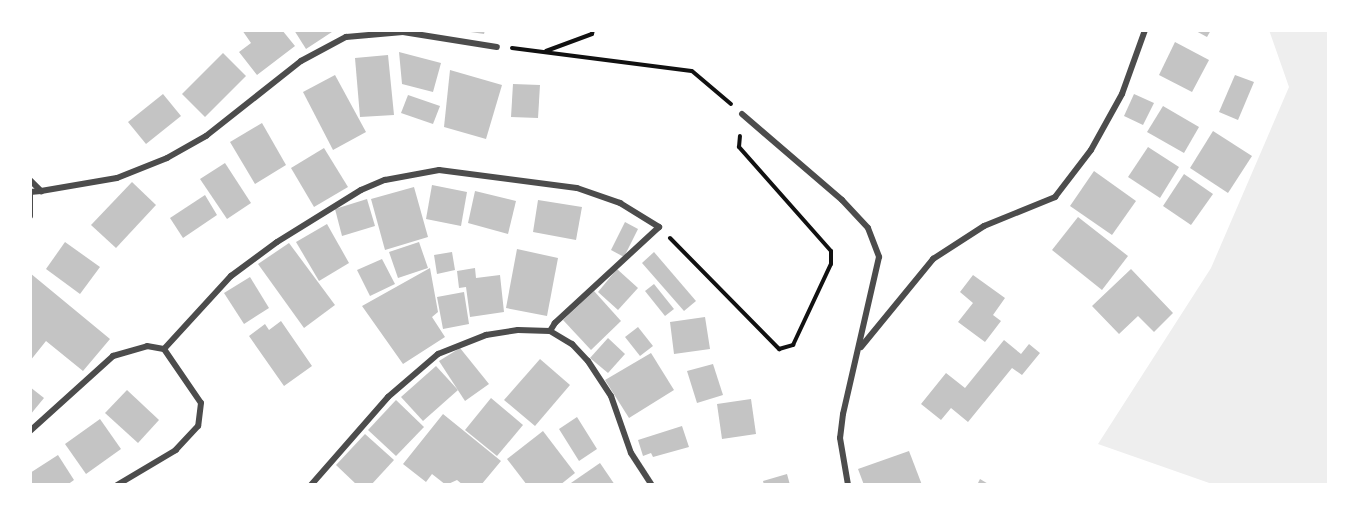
<!DOCTYPE html>
<style>
body{margin:0}
#map{position:relative;width:1359px;height:515px;overflow:hidden;background:#fff;font-family:Ubuntu,sans-serif}
div>[style]{position:absolute}
.green>*{inset:0;background:#eee}
.building>*{inset:0;background:#c4c4c4}
.path>*{height:4px;margin:-2px;padding:0 2px;transform-origin:2px;border-radius:2px;background:#111}
.minor>*{height:6px;margin:-3px;padding:0 3px;transform-origin:3px;border-radius:3px;background:#4c4c4c}
span{translate:-50% -50%;white-space:nowrap;text-align:center;line-height:1.15;-webkit-text-stroke:5px #fff;paint-order:stroke}
.frame{position:absolute;inset:0;border:32px solid #fff;pointer-events:none}
</style>
<div id="map">
<div class="green">
<div style="clip-path:polygon(1269px 30px,1329px 30px,1329px 485px,1215px 485px,1098px 444px,1211px 268px,1289px 87px)"></div>
</div>
<div class="building">
<div style="clip-path:polygon(242px 30px,282px 30px,295px 46px,257px 75px,239px 52px,251px 43px)"></div>
<div style="clip-path:polygon(294px 30px,335px 30px,306px 49px)"></div>
<div style="clip-path:polygon(457px 30px,485px 30px,484px 34px)"></div>
<div style="clip-path:polygon(1194px 30px,1211px 30px,1207px 37px)"></div>
<div style="clip-path:polygon(1175px 42px,1209px 60px,1192px 92px,1159px 75px)"></div>
<div style="clip-path:polygon(399px 52px,441px 63px,433px 92px,402px 84px)"></div>
<div style="clip-path:polygon(223px 53px,246px 76px,205px 117px,182px 94px)"></div>
<div style="clip-path:polygon(388px 55px,394px 115px,360px 117px,355px 58px)"></div>
<div style="clip-path:polygon(450px 70px,502px 85px,486px 139px,444px 127px)"></div>
<div style="clip-path:polygon(335px 75px,366px 132px,333px 150px,303px 92px)"></div>
<div style="clip-path:polygon(1235px 75px,1254px 82px,1238px 120px,1219px 112px)"></div>
<div style="clip-path:polygon(513px 84px,540px 85px,538px 118px,511px 117px)"></div>
<div style="clip-path:polygon(163px 94px,181px 116px,146px 144px,128px 122px)"></div>
<div style="clip-path:polygon(1134px 94px,1154px 103px,1143px 125px,1124px 116px)"></div>
<div style="clip-path:polygon(408px 95px,440px 106px,433px 124px,401px 113px)"></div>
<div style="clip-path:polygon(1163px 106px,1199px 127px,1184px 153px,1147px 132px)"></div>
<div style="clip-path:polygon(262px 123px,286px 165px,255px 184px,230px 142px)"></div>
<div style="clip-path:polygon(1213px 131px,1252px 156px,1228px 193px,1190px 168px)"></div>
<div style="clip-path:polygon(1148px 147px,1179px 167px,1160px 198px,1128px 177px)"></div>
<div style="clip-path:polygon(324px 148px,348px 187px,314px 207px,291px 168px)"></div>
<div style="clip-path:polygon(225px 163px,251px 203px,227px 219px,200px 179px)"></div>
<div style="clip-path:polygon(1094px 171px,1136px 201px,1112px 235px,1070px 206px)"></div>
<div style="clip-path:polygon(1184px 174px,1213px 194px,1191px 225px,1163px 206px)"></div>
<div style="clip-path:polygon(132px 182px,156px 205px,116px 248px,91px 225px)"></div>
<div style="clip-path:polygon(432px 185px,467px 192px,461px 226px,426px 219px)"></div>
<div style="clip-path:polygon(414px 187px,428px 237px,385px 250px,371px 199px)"></div>
<div style="clip-path:polygon(475px 191px,516px 201px,508px 234px,468px 223px)"></div>
<div style="clip-path:polygon(205px 195px,217px 215px,183px 238px,170px 218px)"></div>
<div style="clip-path:polygon(367px 199px,375px 226px,342px 236px,335px 209px)"></div>
<div style="clip-path:polygon(538px 200px,582px 207px,576px 240px,533px 232px)"></div>
<div style="clip-path:polygon(1078px 217px,1128px 256px,1102px 290px,1052px 250px)"></div>
<div style="clip-path:polygon(625px 222px,638px 229px,624px 257px,611px 250px)"></div>
<div style="clip-path:polygon(327px 224px,349px 263px,319px 281px,296px 242px)"></div>
<div style="clip-path:polygon(65px 242px,100px 267px,80px 294px,46px 269px)"></div>
<div style="clip-path:polygon(419px 242px,428px 268px,398px 278px,389px 252px)"></div>
<div style="clip-path:polygon(289px 243px,335px 305px,304px 328px,258px 264px)"></div>
<div style="clip-path:polygon(517px 249px,558px 258px,547px 316px,506px 308px)"></div>
<div style="clip-path:polygon(452px 252px,455px 270px,437px 274px,434px 255px)"></div>
<div style="clip-path:polygon(654px 252px,696px 301px,684px 311px,642px 263px)"></div>
<div style="clip-path:polygon(382px 259px,395px 284px,370px 296px,357px 270px)"></div>
<div style="clip-path:polygon(430px 268px,438px 312px,432px 317px,445px 337px,403px 364px,362px 306px)"></div>
<div style="clip-path:polygon(475px 268px,476px 278px,500px 275px,504px 312px,470px 317px,466px 287px,459px 288px,457px 271px)"></div>
<div style="clip-path:polygon(617px 269px,638px 288px,618px 310px,598px 292px)"></div>
<div style="clip-path:polygon(1131px 269px,1173px 313px,1154px 332px,1138px 316px,1119px 334px,1092px 306px)"></div>
<div style="clip-path:polygon(30px 273px,110px 339px,83px 371px,46px 341px,30px 361px)"></div>
<div style="clip-path:polygon(973px 275px,1005px 298px,993px 315px,1001px 321px,985px 342px,958px 322px,973px 303px,960px 292px)"></div>
<div style="clip-path:polygon(250px 277px,269px 308px,244px 324px,224px 293px)"></div>
<div style="clip-path:polygon(654px 284px,674px 309px,665px 316px,645px 291px)"></div>
<div style="clip-path:polygon(594px 291px,621px 321px,591px 350px,563px 320px)"></div>
<div style="clip-path:polygon(464px 292px,469px 324px,443px 329px,437px 297px)"></div>
<div style="clip-path:polygon(705px 317px,710px 349px,674px 354px,670px 322px)"></div>
<div style="clip-path:polygon(281px 321px,312px 366px,284px 386px,249px 336px,265px 324px,269px 330px)"></div>
<div style="clip-path:polygon(638px 327px,653px 346px,640px 356px,625px 337px)"></div>
<div style="clip-path:polygon(608px 338px,625px 354px,608px 373px,590px 358px)"></div>
<div style="clip-path:polygon(1004px 340px,1021px 354px,1029px 344px,1040px 353px,1022px 375px,1012px 368px,968px 422px,951px 408px,941px 420px,921px 404px,946px 373px,965px 388px)"></div>
<div style="clip-path:polygon(460px 348px,489px 384px,465px 401px,439px 361px)"></div>
<div style="clip-path:polygon(651px 353px,674px 390px,629px 418px,605px 380px)"></div>
<div style="clip-path:polygon(540px 359px,570px 385px,535px 426px,504px 400px)"></div>
<div style="clip-path:polygon(713px 364px,723px 395px,697px 403px,687px 371px)"></div>
<div style="clip-path:polygon(436px 366px,458px 390px,423px 421px,401px 397px)"></div>
<div style="clip-path:polygon(30px 387px,44px 398px,30px 415px)"></div>
<div style="clip-path:polygon(127px 390px,159px 420px,138px 443px,105px 413px)"></div>
<div style="clip-path:polygon(491px 398px,523px 425px,497px 456px,465px 430px)"></div>
<div style="clip-path:polygon(751px 399px,756px 434px,722px 439px,717px 404px)"></div>
<div style="clip-path:polygon(396px 400px,424px 427px,396px 456px,368px 430px)"></div>
<div style="clip-path:polygon(443px 414px,501px 461px,481px 485px,463px 485px,457px 480px,446px 485px,432px 474px,426px 482px,403px 464px)"></div>
<div style="clip-path:polygon(577px 417px,597px 449px,579px 461px,559px 429px)"></div>
<div style="clip-path:polygon(100px 419px,121px 449px,86px 474px,65px 444px)"></div>
<div style="clip-path:polygon(682px 426px,689px 447px,653px 457px,651px 453px,643px 456px,638px 440px)"></div>
<div style="clip-path:polygon(543px 431px,575px 473px,560px 485px,527px 485px,507px 459px)"></div>
<div style="clip-path:polygon(365px 434px,394px 460px,371px 485px,357px 485px,336px 465px)"></div>
<div style="clip-path:polygon(909px 451px,922px 485px,864px 485px,858px 469px)"></div>
<div style="clip-path:polygon(58px 455px,74px 480px,67px 485px,30px 485px,30px 473px)"></div>
<div style="clip-path:polygon(600px 463px,615px 485px,568px 485px)"></div>
<div style="clip-path:polygon(787px 474px,790px 485px,764px 485px,763px 481px)"></div>
<div style="clip-path:polygon(980px 479px,990px 485px,977px 485px)"></div>
</div>
<div class="path">
<div style="left:512px;top:48px;width:181px;rotate:7.3deg"></div>
<div style="left:692px;top:71px;width:51px;rotate:40.2deg"></div>
<div style="left:546px;top:51px;width:49px;rotate:-20.3deg"></div>
<div style="left:592px;top:34px;width:4px;rotate:-76deg"></div>
<div style="left:670px;top:238px;width:156px;rotate:45.5deg"></div>
<div style="left:779px;top:349px;width:15px;rotate:-16deg"></div>
<div style="left:793px;top:345px;width:89px;rotate:-64.9deg"></div>
<div style="left:831px;top:264px;width:13px;rotate:-90deg"></div>
<div style="left:831px;top:251px;width:139px;rotate:-131.5deg"></div>
<div style="left:739px;top:147px;width:11px;rotate:-85deg"></div>
</div>
<div class="minor">
<div style="left:742px;top:114px;width:132px;rotate:40.7deg"></div>
<div style="left:842px;top:200px;width:38px;rotate:47deg"></div>
<div style="left:868px;top:228px;width:31px;rotate:69deg"></div>
<div style="left:879px;top:257px;width:161px;rotate:102.9deg"></div>
<div style="left:843px;top:414px;width:24px;rotate:97deg"></div>
<div style="left:840px;top:438px;width:48px;rotate:80.3deg"></div>
<div style="left:30px;top:180px;width:16px;rotate:45deg"></div>
<div style="left:41px;top:191px;width:11px;rotate:175deg"></div>
<div style="left:30px;top:192px;width:24px;rotate:90deg"></div>
<div style="left:41px;top:191px;width:77px;rotate:-9.7deg"></div>
<div style="left:117px;top:178px;width:54px;rotate:-21.8deg"></div>
<div style="left:167px;top:158px;width:45px;rotate:-29.4deg"></div>
<div style="left:206px;top:136px;width:121px;rotate:-38.3deg"></div>
<div style="left:301px;top:61px;width:51px;rotate:-28.1deg"></div>
<div style="left:346px;top:37px;width:57px;rotate:-5deg"></div>
<div style="left:403px;top:32px;width:95px;rotate:9.1deg"></div>
<div style="left:861px;top:347px;width:114px;rotate:-50.7deg"></div>
<div style="left:933px;top:259px;width:61px;rotate:-32.9deg"></div>
<div style="left:984px;top:226px;width:77px;rotate:-22.2deg"></div>
<div style="left:1055px;top:197px;width:59px;rotate:-52.5deg"></div>
<div style="left:1091px;top:150px;width:64px;rotate:-61deg"></div>
<div style="left:1122px;top:94px;width:68px;rotate:-70.2deg"></div>
<div style="left:164px;top:349px;width:99px;rotate:-47.5deg"></div>
<div style="left:231px;top:276px;width:57px;rotate:-36.5deg"></div>
<div style="left:277px;top:242px;width:99px;rotate:-31.8deg"></div>
<div style="left:361px;top:190px;width:26px;rotate:-23deg"></div>
<div style="left:385px;top:180px;width:55px;rotate:-10.5deg"></div>
<div style="left:439px;top:170px;width:139px;rotate:7.4deg"></div>
<div style="left:577px;top:188px;width:46px;rotate:19.2deg"></div>
<div style="left:620px;top:203px;width:46px;rotate:31.6deg"></div>
<div style="left:659px;top:227px;width:142px;rotate:137.3deg"></div>
<div style="left:555px;top:323px;width:9px;rotate:122deg"></div>
<div style="left:30px;top:431px;width:112px;rotate:-42.1deg"></div>
<div style="left:113px;top:356px;width:35px;rotate:-16deg"></div>
<div style="left:147px;top:346px;width:17px;rotate:10deg"></div>
<div style="left:164px;top:349px;width:65px;rotate:55.6deg"></div>
<div style="left:201px;top:403px;width:23px;rotate:97deg"></div>
<div style="left:198px;top:426px;width:33px;rotate:133deg"></div>
<div style="left:176px;top:450px;width:69px;rotate:149.3deg"></div>
<div style="left:311px;top:485px;width:117px;rotate:-48.8deg"></div>
<div style="left:388px;top:397px;width:66px;rotate:-40.7deg"></div>
<div style="left:438px;top:354px;width:52px;rotate:-21.6deg"></div>
<div style="left:486px;top:335px;width:32px;rotate:-9deg"></div>
<div style="left:518px;top:330px;width:32px;rotate:2deg"></div>
<div style="left:550px;top:331px;width:26px;rotate:31deg"></div>
<div style="left:572px;top:344px;width:23px;rotate:47deg"></div>
<div style="left:588px;top:361px;width:42px;rotate:56.7deg"></div>
<div style="left:611px;top:396px;width:60px;rotate:70.7deg"></div>
<div style="left:631px;top:453px;width:38px;rotate:57deg"></div>
</div>
<div class="frame"></div>
</div>
